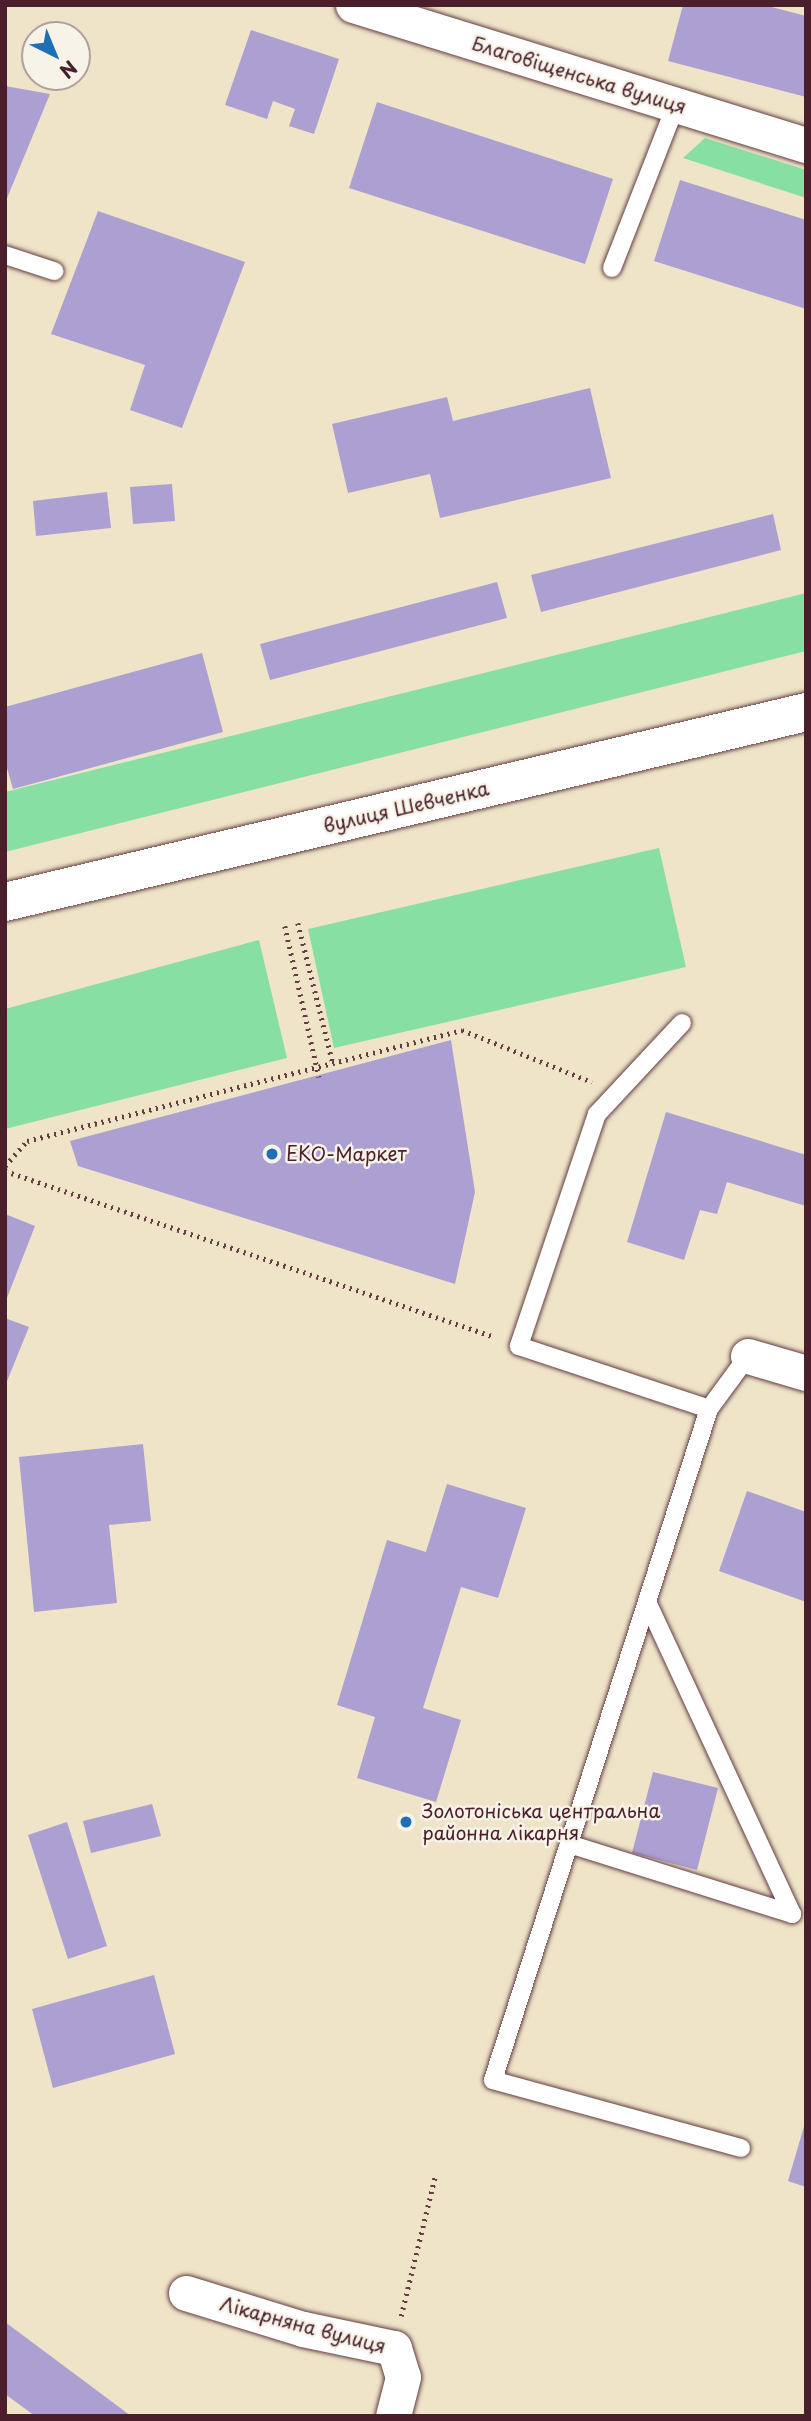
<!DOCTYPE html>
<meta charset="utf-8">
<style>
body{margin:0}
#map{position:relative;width:811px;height:2421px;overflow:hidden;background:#efe4c8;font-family:"Playpen Sans",sans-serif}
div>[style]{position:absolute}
.green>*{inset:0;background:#88dfa3}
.building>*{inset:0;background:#ac9fd1}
.path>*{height:4.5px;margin-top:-2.25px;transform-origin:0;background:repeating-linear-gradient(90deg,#633d43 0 2px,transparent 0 7px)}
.roads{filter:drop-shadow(0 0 2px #633d43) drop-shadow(0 0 2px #633d43)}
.service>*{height:18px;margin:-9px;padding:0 9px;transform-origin:9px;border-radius:9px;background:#fff}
.minor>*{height:35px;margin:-17.5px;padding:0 17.5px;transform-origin:17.5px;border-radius:17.5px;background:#fff}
.secondary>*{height:38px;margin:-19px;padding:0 19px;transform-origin:19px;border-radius:19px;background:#fff}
.dots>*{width:19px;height:19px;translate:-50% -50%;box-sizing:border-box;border:4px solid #f7f3e8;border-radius:50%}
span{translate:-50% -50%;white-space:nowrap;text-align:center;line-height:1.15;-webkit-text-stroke:5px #f7f3e8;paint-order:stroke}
.street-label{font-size:19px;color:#4a1f2b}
.poi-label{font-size:19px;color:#4a1f2b}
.left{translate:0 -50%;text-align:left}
.frame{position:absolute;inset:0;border:7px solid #4a1f2b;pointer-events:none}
.north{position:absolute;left:21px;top:21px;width:70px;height:70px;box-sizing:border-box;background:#f7f3e8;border:2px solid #b29e9c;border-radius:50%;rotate:137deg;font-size:19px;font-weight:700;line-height:28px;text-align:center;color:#4a1f2b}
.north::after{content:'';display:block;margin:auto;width:24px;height:32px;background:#1f6fb2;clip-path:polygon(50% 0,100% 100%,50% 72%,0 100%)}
</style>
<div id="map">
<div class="green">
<div style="clip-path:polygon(705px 138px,806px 170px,806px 198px,683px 158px)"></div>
<div style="clip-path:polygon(806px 593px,806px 651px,5px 852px,5px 792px)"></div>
<div style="clip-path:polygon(659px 848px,686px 967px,334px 1048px,308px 929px)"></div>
<div style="clip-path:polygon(259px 940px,287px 1058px,5px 1129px,5px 1009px)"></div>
</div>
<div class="building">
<div style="clip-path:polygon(683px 5px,764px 5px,806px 16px,806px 97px,668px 61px)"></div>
<div style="clip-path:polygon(251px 30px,339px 59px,314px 134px,289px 126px,295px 109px,273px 101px,267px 119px,225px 105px)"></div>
<div style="clip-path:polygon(5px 86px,50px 94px,5px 203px)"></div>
<div style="clip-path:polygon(377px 102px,613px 179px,585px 264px,349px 188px)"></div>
<div style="clip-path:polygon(680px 180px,806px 220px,806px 309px,654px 261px)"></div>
<div style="clip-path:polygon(98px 211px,245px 262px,182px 428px,130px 410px,145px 365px,51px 334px)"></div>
<div style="clip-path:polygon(590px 388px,611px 478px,440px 518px,430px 474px,348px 493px,332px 424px,447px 397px,453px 421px)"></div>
<div style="clip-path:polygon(172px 484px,175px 521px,133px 524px,130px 487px)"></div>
<div style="clip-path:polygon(107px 492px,111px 528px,36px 536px,33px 501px)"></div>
<div style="clip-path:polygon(773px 514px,781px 550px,541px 612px,531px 575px)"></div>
<div style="clip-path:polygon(497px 582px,507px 618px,270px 680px,260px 644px)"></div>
<div style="clip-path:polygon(202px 653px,223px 732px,13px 789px,5px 761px,5px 707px)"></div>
<div style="clip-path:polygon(451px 1040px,475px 1192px,455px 1284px,78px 1166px,70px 1141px)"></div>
<div style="clip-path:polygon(666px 1112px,806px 1155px,806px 1206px,727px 1182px,717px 1214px,700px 1210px,684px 1260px,627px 1242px)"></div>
<div style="clip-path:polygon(5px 1214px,35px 1226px,5px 1303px)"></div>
<div style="clip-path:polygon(5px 1318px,29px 1327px,5px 1386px)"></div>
<div style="clip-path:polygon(143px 1444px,151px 1521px,109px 1525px,117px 1603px,34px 1612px,19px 1457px)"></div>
<div style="clip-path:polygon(447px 1484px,526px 1508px,498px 1598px,461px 1587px,423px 1708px,461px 1720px,436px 1802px,357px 1778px,375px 1717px,337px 1705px,387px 1540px,426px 1552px)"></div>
<div style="clip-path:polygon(747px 1491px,806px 1512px,806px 1602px,719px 1571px)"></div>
<div style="clip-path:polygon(653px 1772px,718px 1788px,697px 1870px,632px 1853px)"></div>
<div style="clip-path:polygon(152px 1804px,161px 1836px,91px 1853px,83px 1821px)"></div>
<div style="clip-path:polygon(67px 1822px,107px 1946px,68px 1959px,28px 1835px)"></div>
<div style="clip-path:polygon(154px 1975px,175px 2054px,53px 2088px,32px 2009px)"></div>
<div style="clip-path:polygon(805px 2123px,806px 2123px,806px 2187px,788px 2181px)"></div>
<div style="clip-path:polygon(5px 2322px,131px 2416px,35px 2416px,5px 2394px)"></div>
</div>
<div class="path">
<div style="left:298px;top:923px;width:144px;rotate:76deg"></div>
<div style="left:285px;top:926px;width:155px;rotate:77.3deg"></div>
<div style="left:5px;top:1166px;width:33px;rotate:-49deg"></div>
<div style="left:27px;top:1141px;width:449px;rotate:-14.3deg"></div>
<div style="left:462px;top:1030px;width:140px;rotate:21.8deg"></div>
<div style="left:5px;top:1171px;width:517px;rotate:18.72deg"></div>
<div style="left:401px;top:2316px;width:143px;rotate:-76.3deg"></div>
</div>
<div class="roads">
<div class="service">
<div style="left:5px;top:255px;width:52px;rotate:18.1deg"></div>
<div style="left:612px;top:268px;width:175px;rotate:-68.6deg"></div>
<div style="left:682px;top:1023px;width:125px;rotate:133deg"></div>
<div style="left:597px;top:1114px;width:245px;rotate:108.6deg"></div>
<div style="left:519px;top:1346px;width:200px;rotate:18.3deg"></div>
<div style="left:569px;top:1844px;width:234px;rotate:17.4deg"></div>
<div style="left:792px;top:1914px;width:344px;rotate:-114.9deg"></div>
<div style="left:741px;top:2148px;width:257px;rotate:-164.7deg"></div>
<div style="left:493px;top:2080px;width:705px;rotate:-72.16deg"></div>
<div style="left:709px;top:1409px;width:66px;rotate:-53.7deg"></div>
</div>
<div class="minor">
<div style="left:353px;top:5px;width:474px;rotate:17.2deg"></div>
<div style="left:748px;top:1356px;width:60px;rotate:16.3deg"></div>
<div style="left:186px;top:2293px;width:122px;rotate:17.1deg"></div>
<div style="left:303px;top:2329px;width:93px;rotate:11.8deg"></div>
<div style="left:394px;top:2348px;width:30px;rotate:73deg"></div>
<div style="left:403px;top:2377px;width:40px;rotate:104.4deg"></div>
</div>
<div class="secondary">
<div style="left:5px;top:902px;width:823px;rotate:-13.34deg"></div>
</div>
</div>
<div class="dots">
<div style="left:272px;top:1154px;background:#1f6fb2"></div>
<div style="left:406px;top:1822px;background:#1f6fb2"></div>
</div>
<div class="street-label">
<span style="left:579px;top:75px;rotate:17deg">Благовіщенська вулиця</span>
<span style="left:406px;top:807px;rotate:-13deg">вулиця Шевченка</span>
<span style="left:303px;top:2325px;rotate:15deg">Лікарняна вулиця</span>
</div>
<div class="poi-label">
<span class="left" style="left:286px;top:1154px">ЕКО-Маркет</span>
<span class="left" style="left:422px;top:1822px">Золотоніська центральна<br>районна лікарня</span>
</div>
<div class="frame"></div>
<div class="north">N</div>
</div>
